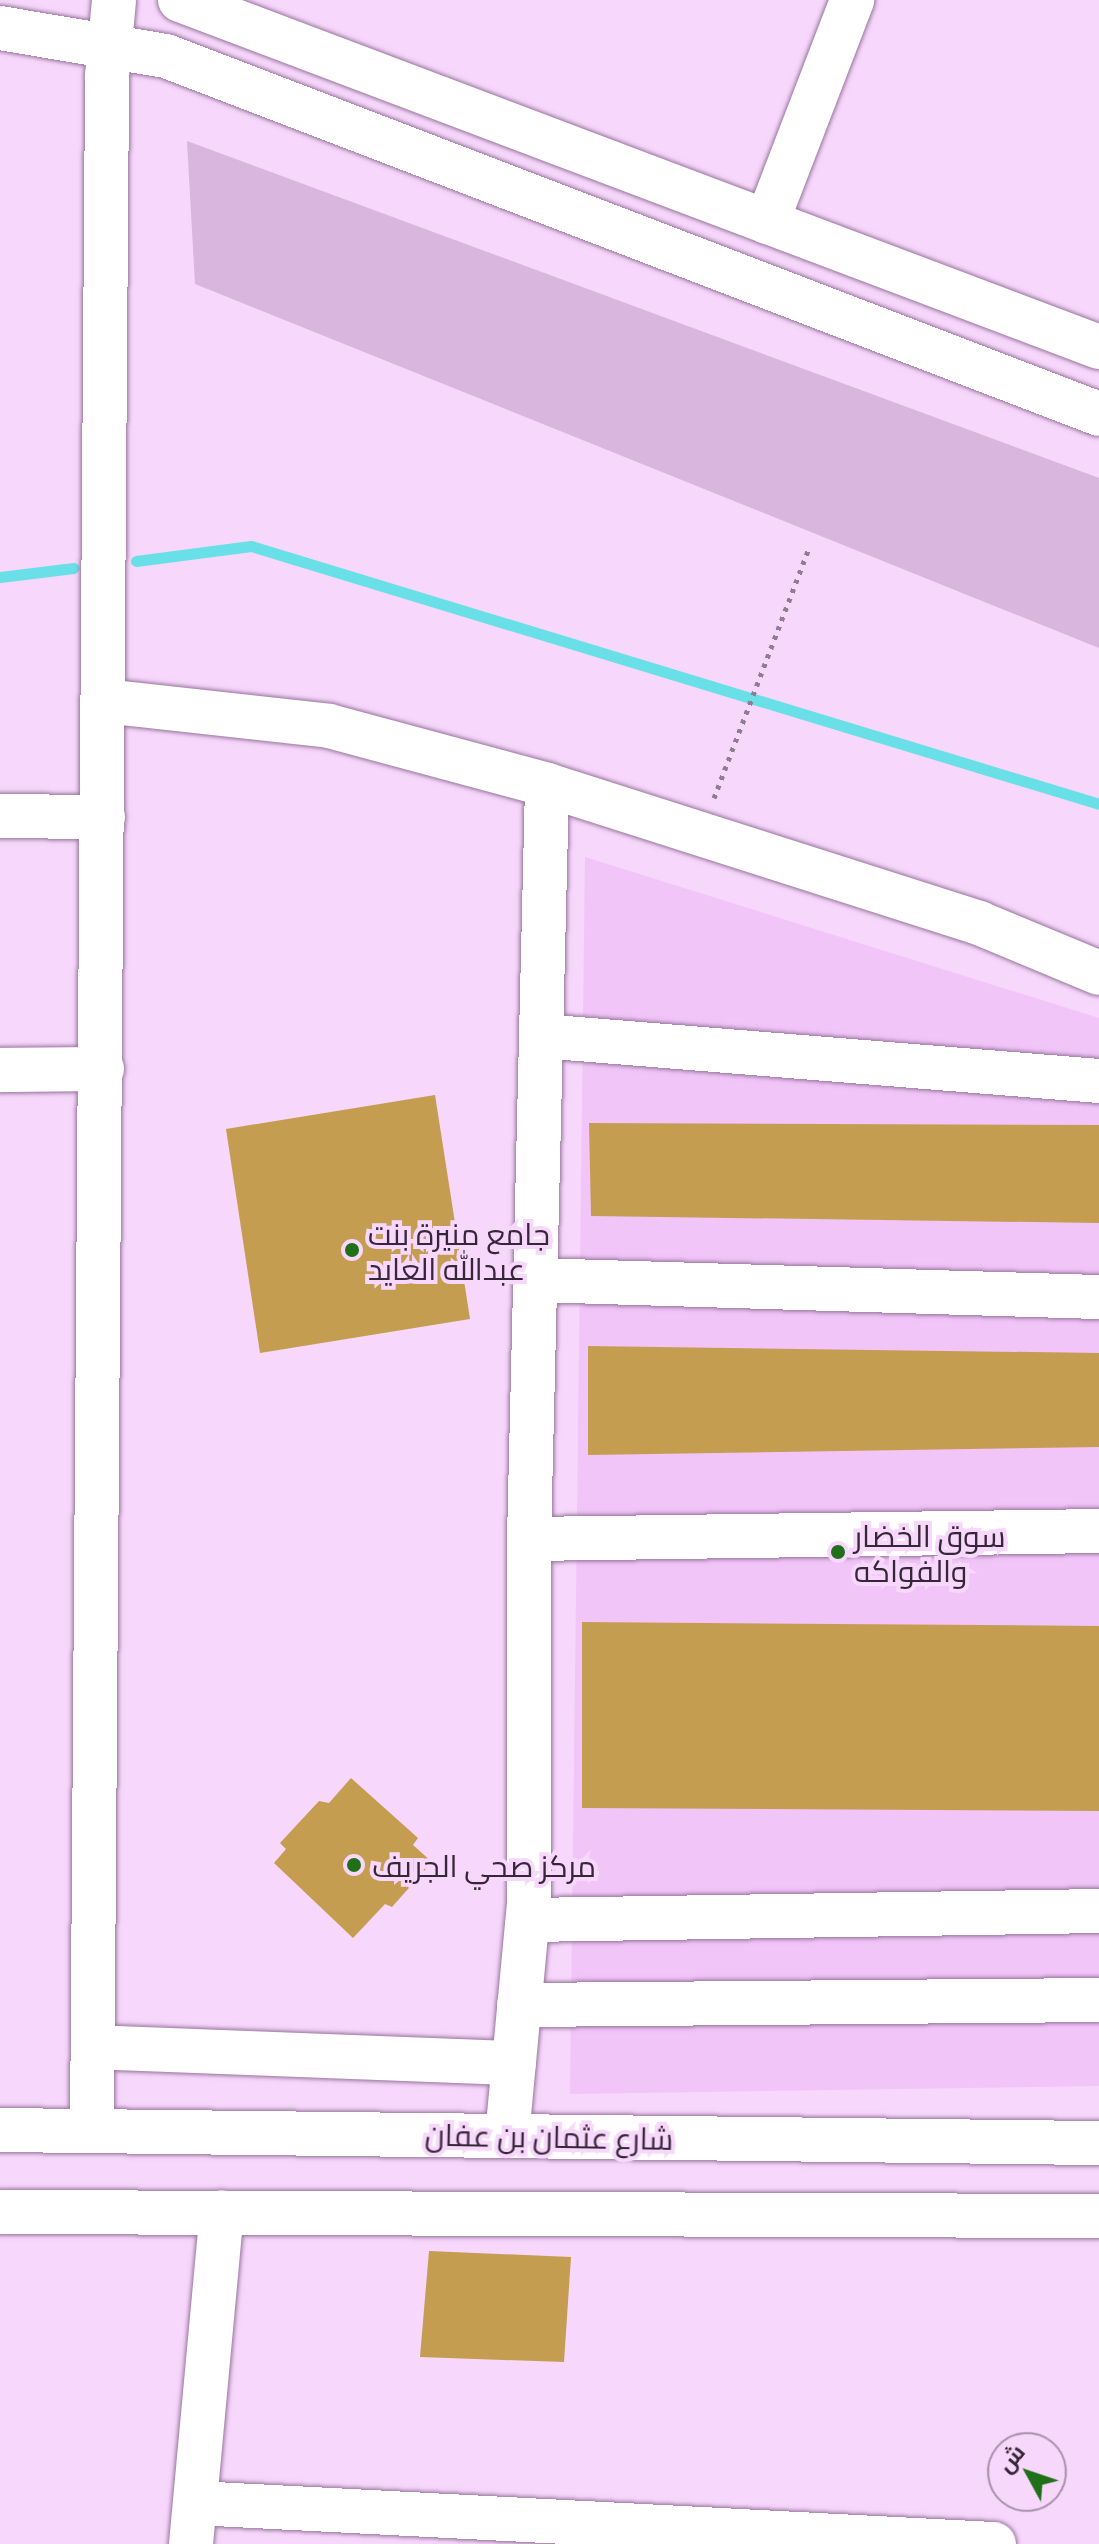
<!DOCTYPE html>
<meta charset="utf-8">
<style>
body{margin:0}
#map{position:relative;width:1099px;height:2544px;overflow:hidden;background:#f7d7fb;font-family:"Exo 2",Cairo,sans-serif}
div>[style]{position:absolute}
.built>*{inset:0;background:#f1c5f8}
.green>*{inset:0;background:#d8b6dd}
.stream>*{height:11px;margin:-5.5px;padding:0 5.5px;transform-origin:5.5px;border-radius:5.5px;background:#69dfe7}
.building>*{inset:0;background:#c59d51}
.path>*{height:5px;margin-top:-2.5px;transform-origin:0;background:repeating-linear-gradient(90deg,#927b95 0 4px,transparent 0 10px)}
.roads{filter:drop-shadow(0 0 2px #98749e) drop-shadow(0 0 2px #98749e)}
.minor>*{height:44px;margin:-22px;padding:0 22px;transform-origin:22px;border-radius:22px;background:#fff}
.tertiary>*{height:44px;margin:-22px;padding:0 22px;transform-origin:22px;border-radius:22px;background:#fff}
.dots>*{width:22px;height:22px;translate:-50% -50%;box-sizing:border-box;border:4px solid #f7d7fb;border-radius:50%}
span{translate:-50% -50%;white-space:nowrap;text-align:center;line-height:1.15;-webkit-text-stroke:8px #f7d7fb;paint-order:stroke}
.poi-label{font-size:30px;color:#362738}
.left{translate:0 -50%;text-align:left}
.street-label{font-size:30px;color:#362738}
.north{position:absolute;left:987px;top:2432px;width:80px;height:80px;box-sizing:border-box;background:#f7d7fb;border:2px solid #aa91ad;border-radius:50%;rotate:310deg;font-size:22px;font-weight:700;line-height:32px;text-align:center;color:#362738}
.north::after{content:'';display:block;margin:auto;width:28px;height:36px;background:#1f7018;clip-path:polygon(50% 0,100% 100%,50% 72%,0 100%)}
</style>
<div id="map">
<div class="built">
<div style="clip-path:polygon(585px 857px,1099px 1018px,1099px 2086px,570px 2094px)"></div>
</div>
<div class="green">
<div style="clip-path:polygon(187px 141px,1099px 478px,1099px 648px,195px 284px)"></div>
</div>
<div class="stream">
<div style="left:136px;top:561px;width:116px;rotate:-7.4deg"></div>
<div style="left:251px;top:546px;width:886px;rotate:16.92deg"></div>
<div style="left:0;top:577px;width:74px;rotate:-7deg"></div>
</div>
<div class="building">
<div style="clip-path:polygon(435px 1095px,470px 1319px,260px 1353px,226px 1129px)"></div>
<div style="clip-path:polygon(589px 1123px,1099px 1125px,1099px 1223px,591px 1216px)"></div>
<div style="clip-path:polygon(588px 1346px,1099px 1353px,1099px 1447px,588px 1455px)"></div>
<div style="clip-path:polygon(582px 1622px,1099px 1626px,1099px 1811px,582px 1808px)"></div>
<div style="clip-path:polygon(351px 1778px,418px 1838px,413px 1845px,432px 1862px,392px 1907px,385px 1904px,353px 1938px,274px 1863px,286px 1849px,280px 1843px,319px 1801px,329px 1803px)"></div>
<div style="clip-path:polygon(429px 2251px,571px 2257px,564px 2362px,420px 2357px)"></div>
</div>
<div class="path">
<div style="left:714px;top:798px;width:265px;rotate:-69.2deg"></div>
</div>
<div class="roads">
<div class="minor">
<div style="left:767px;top:222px;width:238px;rotate:-69deg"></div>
<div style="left:104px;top:701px;width:226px;rotate:6.3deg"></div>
<div style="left:329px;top:726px;width:226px;rotate:15.1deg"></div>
<div style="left:547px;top:785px;width:454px;rotate:17.7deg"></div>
<div style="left:979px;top:923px;width:130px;rotate:22.6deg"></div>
<div style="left:0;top:816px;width:103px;rotate:0.6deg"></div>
<div style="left:541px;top:1036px;width:560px;rotate:4.61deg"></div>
<div style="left:0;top:1070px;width:102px;rotate:-0.6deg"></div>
<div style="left:535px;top:1280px;width:564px;rotate:1.73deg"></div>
<div style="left:529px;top:1539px;width:570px;rotate:-0.8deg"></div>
<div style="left:528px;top:1920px;width:571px;rotate:-0.9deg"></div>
<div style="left:519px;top:2005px;width:580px;rotate:-0.49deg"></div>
<div style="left:93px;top:2047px;width:421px;rotate:2.2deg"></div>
<div style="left:507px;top:2136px;width:233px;rotate:-84.6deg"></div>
<div style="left:529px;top:1904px;width:365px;rotate:-90deg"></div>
<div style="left:529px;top:1539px;width:754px;rotate:-88.63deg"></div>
<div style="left:195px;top:2503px;width:800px;rotate:2.94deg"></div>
<div style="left:191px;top:2544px;width:333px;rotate:-84.7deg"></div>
</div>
<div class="tertiary">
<div style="left:180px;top:0;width:982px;rotate:20.69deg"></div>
<div style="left:0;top:28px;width:168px;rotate:9.6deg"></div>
<div style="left:166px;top:56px;width:999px;rotate:20.99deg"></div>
<div style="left:0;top:2130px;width:1099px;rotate:0.68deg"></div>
<div style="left:92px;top:2131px;width:2055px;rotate:-89.58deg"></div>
<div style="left:107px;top:76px;width:76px;rotate:-84.7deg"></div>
<div style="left:0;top:2212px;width:1099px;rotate:0.21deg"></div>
</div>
</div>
<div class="dots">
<div style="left:352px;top:1250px;background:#1f7018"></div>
<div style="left:838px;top:1552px;background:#1f7018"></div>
<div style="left:354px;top:1865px;background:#1f7018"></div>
</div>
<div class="poi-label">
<span class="left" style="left:368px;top:1250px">جامع منيرة بنت<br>عبدالله العايد</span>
<span class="left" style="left:854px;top:1552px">سوق الخضار<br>والفواكه</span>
<span class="left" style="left:372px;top:1865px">مركز صحي الجريف</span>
</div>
<div class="street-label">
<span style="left:549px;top:2136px;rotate:1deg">شارع عثمان بن عفان</span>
</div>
<div class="north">ش</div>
</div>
